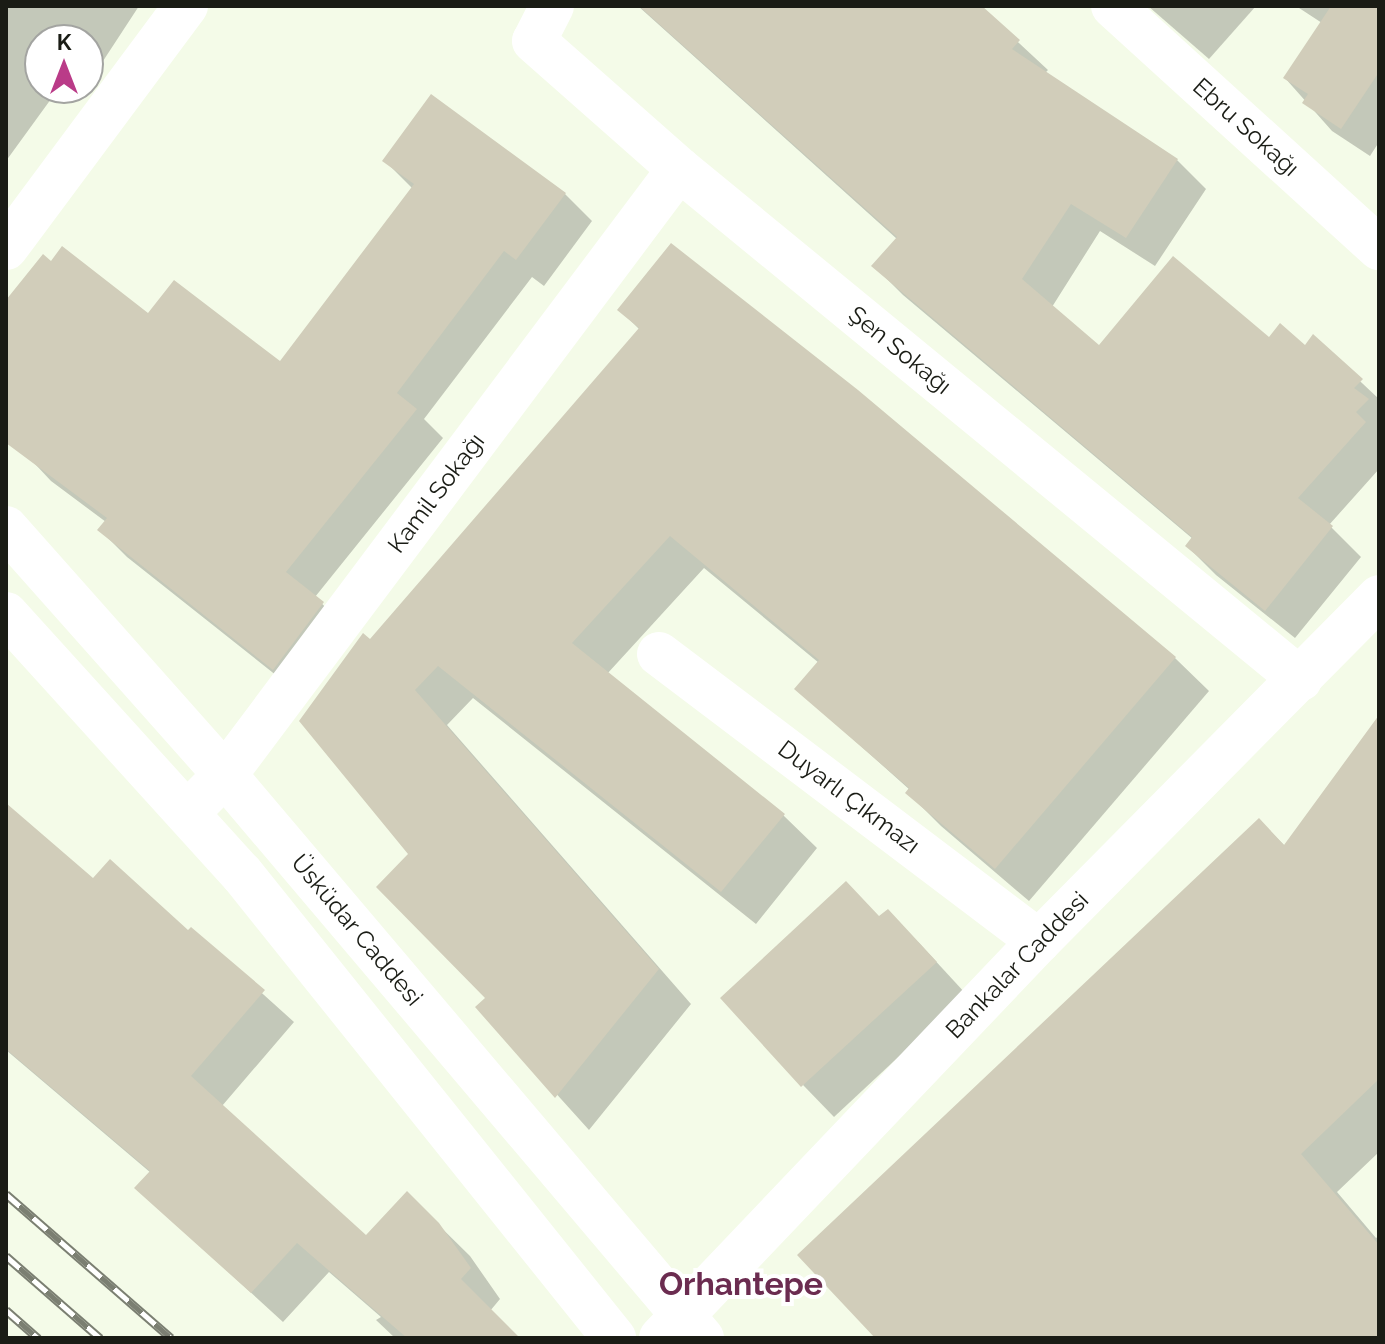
<!DOCTYPE html>
<meta charset="utf-8">
<style>
body{margin:0}
#map{position:relative;width:1385px;height:1344px;overflow:hidden;background:#f4fbe8;font-family:Raleway,sans-serif}
div>[style]{position:absolute}
.shadow>*{inset:0;background:#0003}
.building>*{inset:0;background:#d1cdba}
.minor>*{height:44px;margin:-22px;padding:0 22px;transform-origin:22px;border-radius:22px;background:#fff}
.major>*{height:44px;margin:-22px;padding:0 22px;transform-origin:22px;border-radius:22px;background:#fff}
.rail>*{height:9px;margin-top:-4.5px;transform-origin:0;background:repeating-linear-gradient(90deg,#fff 0 18px,#7b7f72 0 36px);box-sizing:border-box;border-block:2px solid #7b7f72}
span{translate:-50% -50%;white-space:nowrap;text-align:center;line-height:1.15;-webkit-text-stroke:8px #fff;paint-order:stroke}
.street-label{font-size:24px;color:#1a1c15}
.district-label{font-size:32px;color:#6b2c50;font-weight:700}
.frame{position:absolute;inset:0;border:8px solid #1a1c15;pointer-events:none}
.north{position:absolute;left:24px;top:24px;width:80px;height:80px;box-sizing:border-box;background:#fff;border:2px solid #a3a4a1;border-radius:50%;rotate:0deg;font-size:22px;font-weight:700;line-height:32px;text-align:center;color:#1a1c15}
.north::after{content:'';display:block;margin:auto;width:28px;height:36px;background:#ba3b88;clip-path:polygon(50% 0,100% 100%,50% 72%,0 100%)}
</style>
<div id="map">
<div class="shadow">
<div style="clip-path:polygon(6px 6px,139px 6px,88px 84px,88px 40px,40px 40px,40px 88px,59px 88px,6px 161px)"></div>
<div style="clip-path:polygon(638px 6px,979px 6px,1048px 70px,1045px 73px,1177px 160px,1206px 189px,1155px 266px,1100px 231px,1052px 307px,1099px 348px,1270px 340px,1305px 348px,1313px 337px,1379px 399px,1379px 469px,1329px 525px,1361px 557px,1295px 638px,1216px 575px,1187px 546px,1193px 539px,903px 295px,874px 266px,897px 239px)"></div>
<div style="clip-path:polygon(1148px 6px,1256px 6px,1209px 59px)"></div>
<div style="clip-path:polygon(1296px 6px,1379px 6px,1379px 142px,1370px 156px,1332px 131px,1285px 78px,1322px 23px)"></div>
<div style="clip-path:polygon(385px 161px,565px 194px,592px 221px,544px 286px,532px 277px,424px 419px,443px 438px,315px 597px,349px 630px,301px 695px,127px 557px,100px 530px,106px 522px,51px 481px,6px 433px,6px 303px,149px 316px,280px 364px,413px 189px)"></div>
<div style="clip-path:polygon(620px 310px,857px 391px,1175px 658px,1209px 691px,1029px 901px,941px 826px,908px 793px,910px 790px,797px 689px,819px 663px,704px 568px,607px 674px,783px 815px,817px 848px,756px 924px,473px 698px,447px 725px,691px 1004px,589px 1130px,478px 1007px,488px 998px,410px 854px,371px 641px,640px 330px)"></div>
<div style="clip-path:polygon(1379px 719px,1379px 1152px,1337px 1192px,1376px 1238px,1379px 1236px,1379px 1338px,878px 1338px,1259px 820px,1285px 846px)"></div>
<div style="clip-path:polygon(6px 805px,93px 881px,189px 933px,192px 930px,294px 1022px,222px 1106px,366px 1238px,407px 1194px,470px 1256px,500px 1299px,490px 1311px,517px 1338px,395px 1338px,376px 1320px,381px 1317px,329px 1272px,283px 1322px,137px 1188px,151px 1173px,6px 1050px)"></div>
<div style="clip-path:polygon(880px 918px,919px 943px,966px 994px,834px 1117px,803px 1085px)"></div>
</div>
<div class="building">
<div style="clip-path:polygon(639px 6px,982px 6px,1020px 40px,1012px 49px,1178px 159px,1126px 238px,1071px 204px,1022px 279px,1099px 345px,1173px 256px,1269px 337px,1280px 323px,1305px 345px,1313px 334px,1363px 379px,1354px 388px,1369px 399px,1356px 412px,1366px 422px,1298px 498px,1333px 526px,1265px 611px,1185px 546px,1192px 537px,871px 266px,897px 237px)"></div>
<div style="clip-path:polygon(1331px 6px,1379px 6px,1379px 72px,1341px 129px,1302px 103px,1308px 94px,1283px 78px)"></div>
<div style="clip-path:polygon(431px 94px,566px 193px,516px 260px,504px 251px,397px 393px,417px 409px,286px 572px,324px 602px,273px 670px,97px 530px,107px 518px,6px 443px,6px 300px,43px 254px,51px 261px,62px 246px,148px 313px,174px 280px,280px 361px,414px 184px,382px 161px)"></div>
<div style="clip-path:polygon(671px 243px,858px 390px,1176px 657px,995px 869px,905px 793px,909px 788px,794px 689px,819px 660px,670px 536px,572px 643px,785px 814px,721px 892px,438px 666px,415px 690px,659px 969px,555px 1098px,475px 1007px,485px 998px,376px 887px,408px 854px,299px 721px,363px 633px,370px 639px,639px 328px,617px 310px)"></div>
<div style="clip-path:polygon(1379px 715px,1379px 1079px,1301px 1154px,1379px 1245px,1379px 1338px,875px 1338px,797px 1255px,1259px 818px,1284px 845px)"></div>
<div style="clip-path:polygon(6px 803px,93px 878px,110px 859px,188px 930px,191px 927px,265px 990px,191px 1076px,366px 1235px,407px 1191px,439px 1223px,471px 1268px,461px 1279px,520px 1338px,407px 1338px,297px 1243px,251px 1293px,134px 1188px,150px 1171px,6px 1049px)"></div>
<div style="clip-path:polygon(846px 881px,879px 916px,888px 909px,937px 962px,801px 1087px,720px 998px)"></div>
</div>
<div class="minor">
<div style="left:552px;top:6px;width:39px;rotate:117deg"></div>
<div style="left:534px;top:41px;width:193px;rotate:41.4deg"></div>
<div style="left:679px;top:169px;width:804px;rotate:39.39deg"></div>
<div style="left:1113px;top:6px;width:360px;rotate:42.3deg"></div>
<div style="left:6px;top:248px;width:302px;rotate:-53.4deg"></div>
<div style="left:659px;top:654px;width:476px;rotate:37.1deg"></div>
<div style="left:188px;top:812px;width:52px;rotate:-45deg"></div>
<div style="left:225px;top:775px;width:757px;rotate:-53.16deg"></div>
<div style="left:661px;top:1338px;width:548px;rotate:-46.4deg"></div>
<div style="left:1039px;top:941px;width:484px;rotate:-45.3deg"></div>
</div>
<div class="major">
<div style="left:6px;top:528px;width:330px;rotate:48.4deg"></div>
<div style="left:225px;top:775px;width:738px;rotate:49.73deg"></div>
<div style="left:6px;top:614px;width:351px;rotate:47.8deg"></div>
<div style="left:242px;top:874px;width:595px;rotate:51.28deg"></div>
</div>
<div class="rail">
<div style="left:6px;top:1194px;width:219px;rotate:41.1deg"></div>
<div style="left:6px;top:1256px;width:125px;rotate:41.1deg"></div>
<div style="left:6px;top:1310px;width:43px;rotate:41.2deg"></div>
</div>
<div class="street-label">
<span style="left:1246px;top:127px;rotate:42deg">Ebru Sokağı</span>
<span style="left:900px;top:350px;rotate:39deg">Şen Sokağı</span>
<span style="left:436px;top:493px;rotate:-53deg">Kamil Sokağı</span>
<span style="left:849px;top:797px;rotate:37deg">Duyarlı Çıkmazı</span>
<span style="left:357px;top:930px;rotate:50deg">Üsküdar Caddesi</span>
<span style="left:1017px;top:965px;rotate:-46deg">Bankalar Caddesi</span>
</div>
<div class="district-label">
<span style="left:741px;top:1284px">Orhantepe</span>
</div>
<div class="frame"></div>
<div class="north">K</div>
</div>
